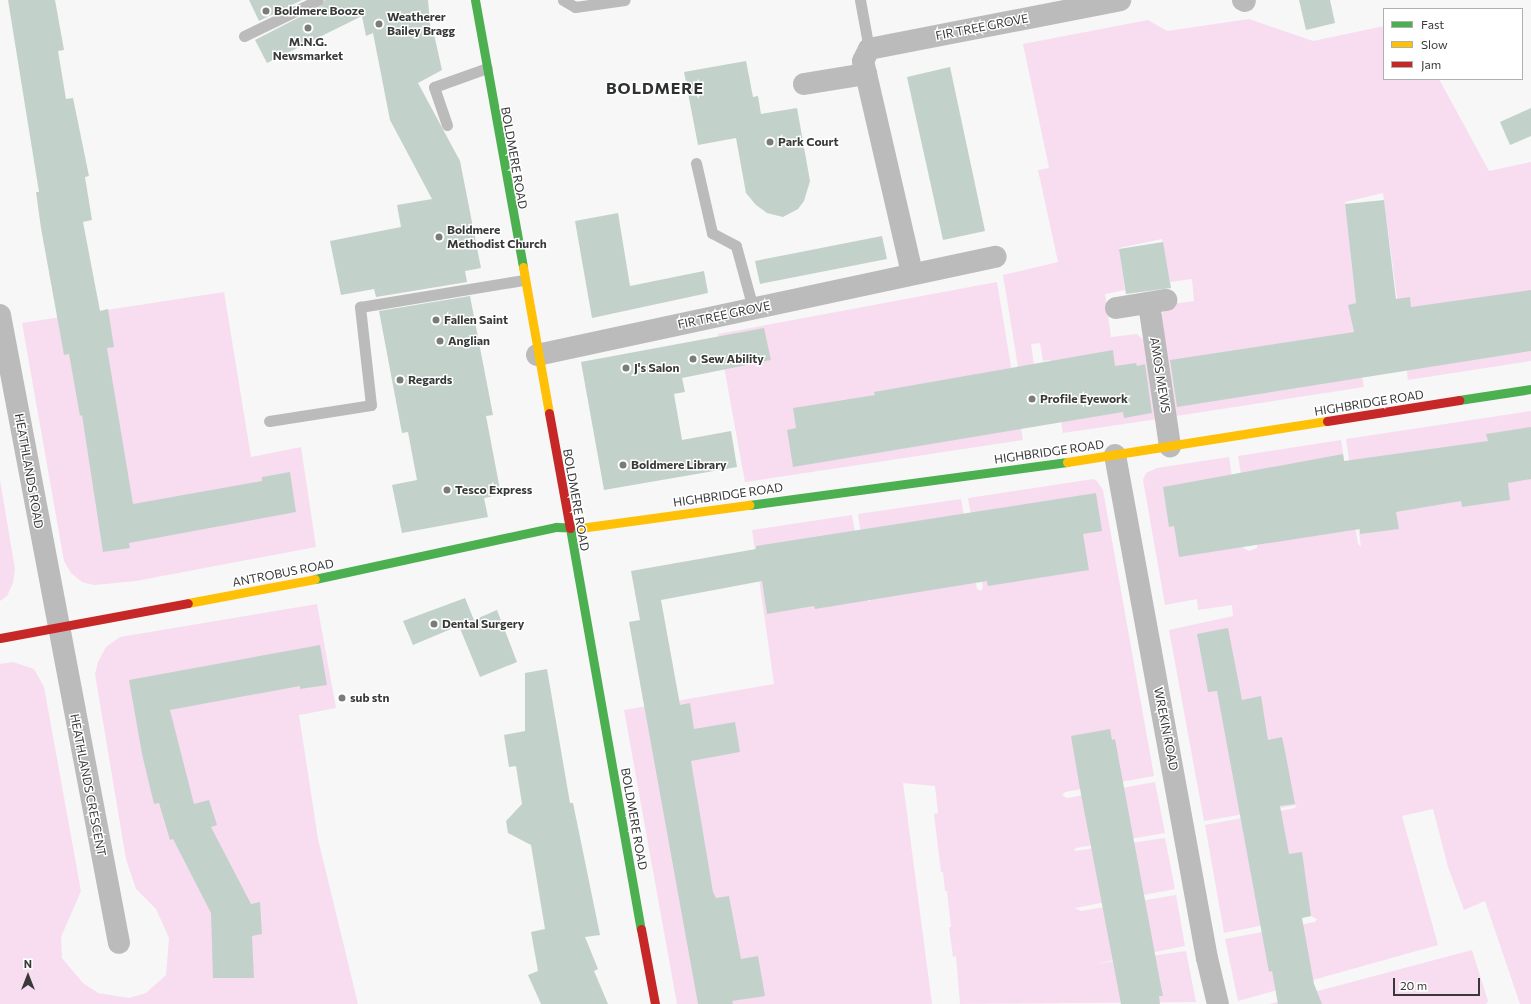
<!DOCTYPE html>
<style>
body{margin:0}
#map{position:relative;width:1531px;height:1004px;overflow:hidden;background:#f6f7f6;font-family:Commissioner,sans-serif}
div>[style]{position:absolute}
.green>*{inset:0;background:#f8ddf1}
.building>*{inset:0;background:#c2d2ca}
.lane>*{height:11px;margin:-5.5px;padding:0 5.5px;transform-origin:5.5px;border-radius:5.5px;background:#babbba}
.street>*{height:22px;margin:-11px;padding:0 11px;transform-origin:11px;border-radius:11px;background:#babbba}
.fast>*{height:9px;margin:-4.5px;padding:0 4.5px;transform-origin:4.5px;border-radius:4.5px;background:#4caf50}
.slow>*{height:9px;margin:-4.5px;padding:0 4.5px;transform-origin:4.5px;border-radius:4.5px;background:#ffc107}
.jam>*{height:9px;margin:-4.5px;padding:0 4.5px;transform-origin:4.5px;border-radius:4.5px;background:#c62828}
.dots>*{width:11px;height:11px;translate:-50% -50%;box-sizing:border-box;border:2px solid #fff;border-radius:50%}
span{translate:-50% -50%;white-space:nowrap;text-align:center;line-height:1.15;-webkit-text-stroke:3px #fff;paint-order:stroke}
.poi-label{font-size:12px;color:#383939;font-weight:700}
.left{translate:0 -50%;text-align:left}
.street-label{font-size:12px;color:#383939}
.district-label{font-size:16px;color:#2f3130;font-weight:700;letter-spacing:1px}
.legend{position:absolute;left:1383px;top:8px;width:140px;height:72px;box-sizing:border-box;background:#fff;border:1px solid #afb0b0;margin:0;padding:5px 7px;list-style:none;font-size:12px;color:#383939}
.legend li{display:flex;align-items:center;gap:8px;height:20px}
.legend b{width:20px;border:1px solid #afb0b0}
.north{position:absolute;left:8px;top:956px;width:40px;height:40px;-webkit-text-stroke:3px #fff;paint-order:stroke;rotate:0deg;font-size:11px;font-weight:700;line-height:16px;text-align:center;color:#383939}
.north::after{content:'';display:block;margin:auto;width:14px;height:18px;background:#383939;clip-path:polygon(50% 0,100% 100%,50% 72%,0 100%)}
.scale{position:absolute;left:1393px;top:978px;width:87px;height:18px;box-sizing:border-box;border:2px solid #383939;border-top:0;padding-left:5px;font-size:12px;line-height:14px;white-space:nowrap;color:#383939;-webkit-text-stroke:3px #fff;paint-order:stroke}
</style>
<div id="map">
<div class="green">
<div style="clip-path:polygon(1249px 19px,1313px 41px,1384px 26px,1384px 79px,1439px 79px,1489px 171px,1531px 162px,1531px 361px,1408px 380px,1383px 193px,1345px 202px,1356px 303px,1349px 305px,1364px 387px,1176px 416px,1159px 316px,1172px 304px,1194px 301px,1192px 279px,1170px 282px,1162px 239px,1119px 248px,1125px 290px,1105px 294px,1111px 337px,1137px 334px,1149px 345px,1158px 419px,1063px 433px,1050px 360px,1043px 361px,1040px 343px,1031px 344px,1035px 371px,1019px 373px,1003px 275px,1058px 262px,1038px 170px,1049px 168px,1023px 44px,1148px 20px,1167px 31px)"></div>
<div style="clip-path:polygon(997px 282px,1023px 440px,745px 482px,718px 334px)"></div>
<div style="clip-path:polygon(224px 292px,251px 457px,301px 447px,316px 547px,136px 581px,94px 585px,82px 582px,71px 573px,64px 561px,22px 323px)"></div>
<div style="clip-path:polygon(1531px 411px,1531px 1004px,1520px 1004px,1485px 901px,1464px 910px,1448px 867px,1433px 809px,1402px 816px,1438px 945px,1238px 1001px,1225px 939px,1315px 922px,1317px 919px,1311px 916px,1224px 933px,1205px 825px,1295px 808px,1297px 805px,1204px 821px,1169px 630px,1233px 616px,1232px 605px,1198px 610px,1197px 599px,1165px 605px,1143px 480px,1146px 473px,1157px 468px,1229px 457px,1242px 547px,1249px 551px,1257px 548px,1257px 544px,1253px 545px,1238px 456px,1341px 440px,1358px 544px,1361px 547px,1346px 439px)"></div>
<div style="clip-path:polygon(1093px 479px,1097px 481px,1103px 490px,1154px 776px,1065px 792px,1062px 795px,1067px 798px,1155px 782px,1165px 833px,1076px 848px,1074px 851px,1165px 838px,1175px 889px,1075px 908px,1081px 911px,1176px 895px,1185px 946px,1095px 964px,1186px 951px,1196px 1002px,960px 1004px,956px 956px,953px 957px,949px 927px,951px 927px,947px 891px,945px 891px,943px 872px,941px 872px,934px 814px,938px 813px,935px 786px,903px 783px,932px 1004px,677px 1004px,624px 710px,774px 684px,752px 530px,852px 515px,866px 597px,869px 602px,871px 599px,858px 514px,961px 499px,977px 589px,981px 591px,983px 587px,968px 498px)"></div>
<div style="clip-path:polygon(0 480px,15px 569px,13px 583px,7px 596px,0 601px)"></div>
<div style="clip-path:polygon(317px 604px,336px 708px,299px 715px,318px 839px,358px 1004px,0 1004px,0 664px,13px 662px,34px 669px,44px 687px,81px 891px,61px 937px,62px 958px,83px 983px,98px 993px,129px 998px,146px 993px,166px 975px,169px 938px,156px 909px,136px 889px,126px 859px,95px 674px,98px 662px,106px 647px,120px 637px)"></div>
<div style="clip-path:polygon(1472px 950px,1488px 1001px,1486px 1004px,1269px 1004px)"></div>
</div>
<div class="building">
<div style="clip-path:polygon(8px 0,55px 0,64px 50px,58px 51px,66px 99px,73px 98px,89px 176px,85px 177px,92px 220px,83px 222px,100px 311px,108px 309px,114px 347px,107px 348px,133px 504px,262px 481px,262px 477px,290px 472px,296px 512px,129px 543px,130px 548px,103px 552px,82px 415px,80px 416px,69px 354px,64px 355px,41px 228px,36px 192px,39px 192px)"></div>
<div style="clip-path:polygon(249px 0,302px 0,259px 21px)"></div>
<div style="clip-path:polygon(325px 0,428px 0,431px 35px,434px 34px,442px 70px,418px 83px,460px 161px,481px 268px,465px 271px,467px 282px,376px 297px,374px 289px,341px 295px,330px 241px,401px 227px,397px 205px,432px 199px,390px 120px,373px 33px,366px 36px,362px 16px,267px 63px,255px 40px,321px 6px)"></div>
<div style="clip-path:polygon(1299px 0,1330px 0,1335px 23px,1306px 30px)"></div>
<div style="clip-path:polygon(746px 61px,753px 97px,758px 96px,761px 114px,797px 108px,810px 181px,804px 201px,798px 209px,783px 217px,767px 213px,756px 205px,746px 193px,736px 138px,698px 145px,684px 72px)"></div>
<div style="clip-path:polygon(950px 67px,985px 231px,943px 240px,907px 77px)"></div>
<div style="clip-path:polygon(1531px 108px,1531px 136px,1510px 145px,1500px 122px)"></div>
<div style="clip-path:polygon(1384px 200px,1396px 299px,1410px 297px,1411px 307px,1531px 290px,1531px 351px,1177px 407px,1170px 360px,1354px 332px,1348px 305px,1356px 303px,1345px 204px)"></div>
<div style="clip-path:polygon(618px 213px,630px 286px,704px 271px,708px 293px,592px 318px,575px 221px)"></div>
<div style="clip-path:polygon(882px 236px,887px 259px,760px 284px,755px 261px)"></div>
<div style="clip-path:polygon(1163px 242px,1171px 288px,1126px 294px,1119px 249px)"></div>
<div style="clip-path:polygon(470px 296px,493px 415px,486px 416px,501px 495px,484px 498px,488px 517px,402px 533px,392px 485px,417px 480px,408px 432px,402px 433px,379px 311px)"></div>
<div style="clip-path:polygon(764px 328px,771px 360px,682px 378px,685px 392px,674px 394px,682px 440px,731px 431px,737px 467px,604px 490px,581px 362px)"></div>
<div style="clip-path:polygon(1113px 350px,1115px 366px,1136px 363px,1137px 366px,1145px 364px,1152px 413px,1124px 418px,1123px 412px,793px 467px,787px 430px,796px 428px,793px 408px,875px 395px,874px 392px)"></div>
<div style="clip-path:polygon(1531px 427px,1531px 479px,1508px 483px,1510px 500px,1462px 507px,1461px 501px,1396px 512px,1399px 529px,1360px 534px,1360px 529px,1179px 557px,1174px 526px,1169px 527px,1163px 487px,1343px 454px,1344px 461px,1488px 441px,1486px 434px)"></div>
<div style="clip-path:polygon(1096px 493px,1102px 531px,1083px 534px,1089px 570px,988px 586px,987px 581px,815px 609px,814px 606px,767px 614px,762px 581px,661px 600px,680px 705px,690px 703px,694px 729px,735px 722px,740px 752px,691px 761px,713px 892px,716px 898px,729px 896px,741px 959px,758px 956px,765px 996px,732px 1001px,733px 1004px,698px 1004px,629px 622px,640px 620px,631px 571px,756px 549px,756px 546px)"></div>
<div style="clip-path:polygon(465px 598px,474px 620px,497px 610px,517px 662px,480px 677px,459px 626px,470px 621px,413px 645px,403px 621px)"></div>
<div style="clip-path:polygon(1228px 628px,1242px 700px,1261px 696px,1268px 740px,1282px 737px,1285px 751px,1295px 804px,1280px 806px,1289px 854px,1302px 852px,1311px 916px,1302px 918px,1314px 984px,1322px 1004px,1278px 1004px,1272px 971px,1269px 972px,1217px 691px,1208px 692px,1197px 634px)"></div>
<div style="clip-path:polygon(320px 645px,327px 685px,300px 689px,300px 686px,170px 710px,194px 804px,209px 800px,217px 825px,211px 827px,251px 904px,260px 902px,262px 934px,252px 936px,254px 978px,213px 978px,211px 913px,173px 839px,170px 840px,159px 803px,154px 804px,142px 754px,129px 680px)"></div>
<div style="clip-path:polygon(547px 669px,570px 803px,573px 803px,600px 935px,585px 937px,598px 969px,594px 971px,608px 1004px,541px 1004px,528px 975px,538px 971px,531px 932px,545px 929px,531px 845px,508px 833px,506px 821px,522px 804px,516px 766px,509px 767px,504px 735px,525px 731px,525px 673px)"></div>
<div style="clip-path:polygon(1110px 729px,1112px 740px,1115px 739px,1160px 981px,1163px 996px,1159px 996px,1160px 1004px,1121px 1004px,1080px 789px,1071px 736px)"></div>
</div>
<div class="lane">
<div style="left:563px;top:0;width:14px;rotate:30deg"></div>
<div style="left:575px;top:7px;width:50px;rotate:-8deg"></div>
<div style="left:860px;top:0;width:50px;rotate:79.6deg"></div>
<div style="left:244px;top:36px;width:82px;rotate:-25.9deg"></div>
<div style="left:447px;top:125px;width:40px;rotate:-108.9deg"></div>
<div style="left:434px;top:87px;width:56px;rotate:-19.7deg"></div>
<div style="left:696px;top:163px;width:72px;rotate:77.1deg"></div>
<div style="left:712px;top:233px;width:27px;rotate:28deg"></div>
<div style="left:736px;top:246px;width:64px;rotate:74.7deg"></div>
<div style="left:269px;top:421px;width:103px;rotate:-8.9deg"></div>
<div style="left:371px;top:405px;width:99px;rotate:-96.4deg"></div>
<div style="left:360px;top:307px;width:165px;rotate:-9.4deg"></div>
</div>
<div class="street">
<div style="left:1243px;top:0;width:2px;rotate:27deg"></div>
<div style="left:804px;top:84px;width:63px;rotate:-9.2deg"></div>
<div style="left:912px;top:273px;width:204px;rotate:-103deg"></div>
<div style="left:866px;top:74px;width:13px;rotate:-103deg"></div>
<div style="left:863px;top:61px;width:13px;rotate:-63deg"></div>
<div style="left:869px;top:49px;width:256px;rotate:-11deg"></div>
<div style="left:1149px;top:304px;width:144px;rotate:81.6deg"></div>
<div style="left:1116px;top:308px;width:51px;rotate:-9.1deg"></div>
<div style="left:0;top:315px;width:639px;rotate:79.27deg"></div>
<div style="left:537px;top:355px;width:469px;rotate:-12.1deg"></div>
<div style="left:1115px;top:455px;width:511px;rotate:79.64deg"></div>
<div style="left:1207px;top:958px;width:47px;rotate:76.6deg"></div>
</div>
<div class="fast">
<div style="left:475px;top:0;width:271px;rotate:79.8deg"></div>
<div style="left:1459px;top:400px;width:73px;rotate:-8.7deg"></div>
<div style="left:749px;top:505px;width:321px;rotate:-7.7deg"></div>
<div style="left:570px;top:528px;width:407px;rotate:80deg"></div>
<div style="left:315px;top:579px;width:247px;rotate:-12.2deg"></div>
<div style="left:556px;top:527px;width:24px;rotate:2deg"></div>
</div>
<div class="slow">
<div style="left:523px;top:267px;width:148px;rotate:79.9deg"></div>
<div style="left:1067px;top:462px;width:263px;rotate:-9deg"></div>
<div style="left:580px;top:528px;width:171px;rotate:-7.8deg"></div>
<div style="left:188px;top:603px;width:129px;rotate:-10.7deg"></div>
</div>
<div class="jam">
<div style="left:549px;top:413px;width:117px;rotate:79.7deg"></div>
<div style="left:1327px;top:421px;width:134px;rotate:-9deg"></div>
<div style="left:0;top:638px;width:191px;rotate:-10.5deg"></div>
<div style="left:641px;top:929px;width:76px;rotate:79.4deg"></div>
</div>
<div class="dots">
<div style="left:266px;top:11px;background:#7a7c7b"></div>
<div style="left:379px;top:24px;background:#7a7c7b"></div>
<div style="left:308px;top:28px;background:#7a7c7b"></div>
<div style="left:770px;top:142px;background:#7a7c7b"></div>
<div style="left:439px;top:237px;background:#7a7c7b"></div>
<div style="left:436px;top:320px;background:#7a7c7b"></div>
<div style="left:440px;top:341px;background:#7a7c7b"></div>
<div style="left:693px;top:359px;background:#7a7c7b"></div>
<div style="left:626px;top:368px;background:#7a7c7b"></div>
<div style="left:400px;top:380px;background:#7a7c7b"></div>
<div style="left:1032px;top:399px;background:#7a7c7b"></div>
<div style="left:623px;top:465px;background:#7a7c7b"></div>
<div style="left:447px;top:490px;background:#7a7c7b"></div>
<div style="left:434px;top:624px;background:#7a7c7b"></div>
<div style="left:342px;top:698px;background:#7a7c7b"></div>
</div>
<div class="poi-label">
<span class="left" style="left:274px;top:11px">Boldmere Booze</span>
<span class="left" style="left:387px;top:24px">Weatherer<br>Bailey Bragg</span>
<span style="left:308px;top:49px">M.N.G.<br>Newsmarket</span>
<span class="left" style="left:778px;top:142px">Park Court</span>
<span class="left" style="left:447px;top:237px">Boldmere<br>Methodist Church</span>
<span class="left" style="left:444px;top:320px">Fallen Saint</span>
<span class="left" style="left:448px;top:341px">Anglian</span>
<span class="left" style="left:701px;top:359px">Sew Ability</span>
<span class="left" style="left:634px;top:368px">J's Salon</span>
<span class="left" style="left:408px;top:380px">Regards</span>
<span class="left" style="left:1040px;top:399px">Profile Eyework</span>
<span class="left" style="left:631px;top:465px">Boldmere Library</span>
<span class="left" style="left:455px;top:490px">Tesco Express</span>
<span class="left" style="left:442px;top:624px">Dental Surgery</span>
<span class="left" style="left:350px;top:698px">sub stn</span>
</div>
<div class="street-label">
<span style="left:982px;top:27px;rotate:-11deg">FIR TREE GROVE</span>
<span style="left:514px;top:158px;rotate:80deg">BOLDMERE ROAD</span>
<span style="left:724px;top:315px;rotate:-12deg">FIR TREE GROVE</span>
<span style="left:1160px;top:375px;rotate:81deg">AMOS MEWS</span>
<span style="left:1369px;top:403px;rotate:-9deg">HIGHBRIDGE ROAD</span>
<span style="left:1049px;top:452px;rotate:-8deg">HIGHBRIDGE ROAD</span>
<span style="left:29px;top:471px;rotate:80deg">HEATHLANDS ROAD</span>
<span style="left:728px;top:495px;rotate:-8deg">HIGHBRIDGE ROAD</span>
<span style="left:576px;top:500px;rotate:80deg">BOLDMERE ROAD</span>
<span style="left:283px;top:573px;rotate:-11deg">ANTROBUS ROAD</span>
<span style="left:1166px;top:729px;rotate:79deg">WREKIN ROAD</span>
<span style="left:88px;top:785px;rotate:79deg">HEATHLANDS CRESCENT</span>
<span style="left:634px;top:819px;rotate:80deg">BOLDMERE ROAD</span>
</div>
<div class="district-label">
<span style="left:655px;top:88px">BOLDMERE</span>
</div>
<ul class="legend">
<li><b style="height:5px;background:#4caf50"></b>Fast</li>
<li><b style="height:5px;background:#ffc107"></b>Slow</li>
<li><b style="height:5px;background:#c62828"></b>Jam</li>
</ul>
<div class="north">N</div>
<div class="scale">20 m</div>
</div>
